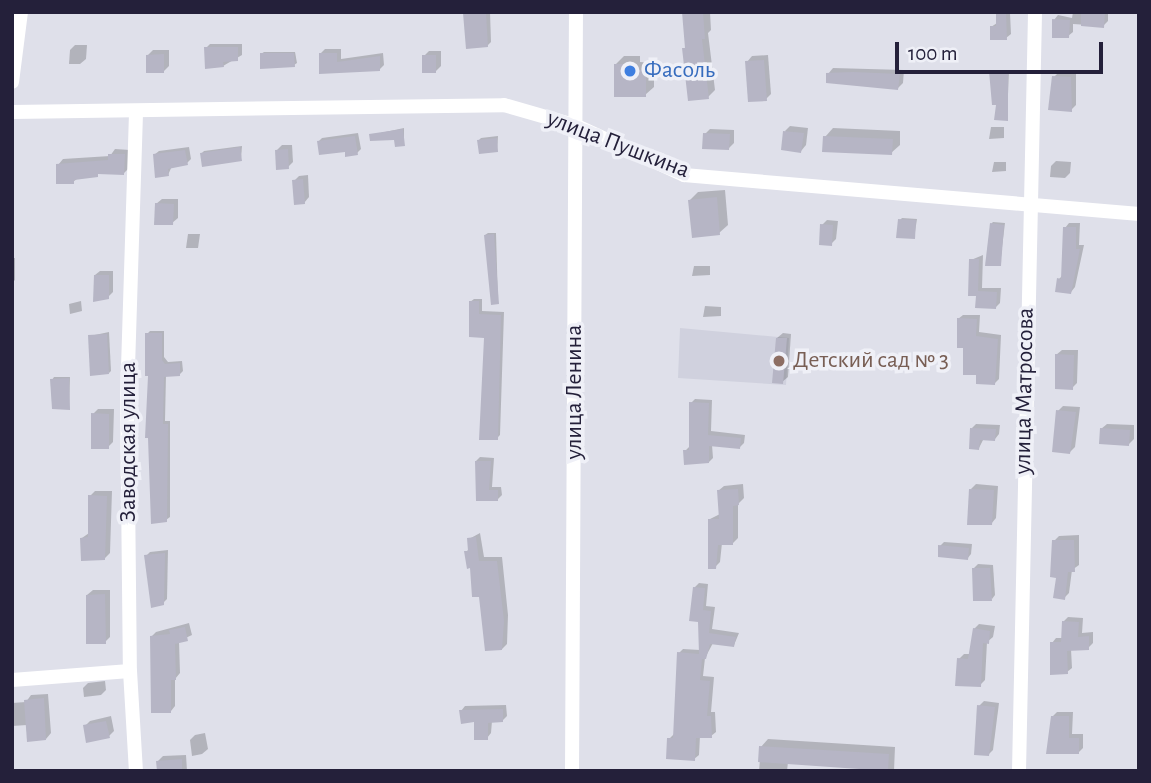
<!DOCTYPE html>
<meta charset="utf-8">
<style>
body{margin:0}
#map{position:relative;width:1151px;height:783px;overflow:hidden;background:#dfe0ea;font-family:"Alegreya Sans",sans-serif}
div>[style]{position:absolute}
.built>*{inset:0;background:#d0d1de}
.shadow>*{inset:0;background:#0003}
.building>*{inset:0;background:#b6b5c5}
.street>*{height:14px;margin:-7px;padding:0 7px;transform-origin:7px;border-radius:7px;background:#fff}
.dots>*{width:19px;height:19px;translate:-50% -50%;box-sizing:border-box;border:4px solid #eff0f7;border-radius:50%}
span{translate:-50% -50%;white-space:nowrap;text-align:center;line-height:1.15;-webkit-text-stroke:7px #eff0f7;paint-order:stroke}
.shop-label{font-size:24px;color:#366cbe}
.left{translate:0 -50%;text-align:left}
.street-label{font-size:24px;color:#24203a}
.education-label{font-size:24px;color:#785e54}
.frame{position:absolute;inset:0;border:14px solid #24203a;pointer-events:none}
.scale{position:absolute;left:895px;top:42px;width:208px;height:32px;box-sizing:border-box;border:4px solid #24203a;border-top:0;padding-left:9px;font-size:21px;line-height:24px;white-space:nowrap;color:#24203a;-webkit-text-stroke:5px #eff0f7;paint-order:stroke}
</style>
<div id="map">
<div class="built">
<div style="clip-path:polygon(680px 328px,789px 338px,786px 385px,678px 378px)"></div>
</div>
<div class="shadow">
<div style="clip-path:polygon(466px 12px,490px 12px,491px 42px,487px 46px)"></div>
<div style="clip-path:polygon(684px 12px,710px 12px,711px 30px,708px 33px,715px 90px,708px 97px,684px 49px,686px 46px)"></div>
<div style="clip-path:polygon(998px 12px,1017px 12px,1010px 13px,1011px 34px,1006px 38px,991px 27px,997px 23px)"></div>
<div style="clip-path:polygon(1073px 12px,1108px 12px,1108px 21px,1103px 26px,1073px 24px,1073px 32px,1068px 36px,1054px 20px,1058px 15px,1072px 18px)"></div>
<div style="clip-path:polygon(210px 44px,242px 44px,242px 55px,223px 66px,206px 48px)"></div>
<div style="clip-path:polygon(75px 45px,87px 45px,86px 59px,80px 64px,69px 64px,70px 50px)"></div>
<div style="clip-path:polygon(325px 49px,341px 49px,341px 59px,383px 53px,384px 65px,380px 69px,321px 72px,321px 53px)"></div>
<div style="clip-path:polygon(153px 50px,169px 50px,169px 66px,164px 71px,148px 55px)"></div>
<div style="clip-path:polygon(429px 51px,441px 51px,441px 66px,436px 71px,424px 56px)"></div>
<div style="clip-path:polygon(264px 52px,295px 52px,297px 63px,294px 65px,261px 54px)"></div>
<div style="clip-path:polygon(768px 55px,771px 94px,766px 99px,747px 62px,752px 56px)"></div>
<div style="clip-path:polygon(624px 56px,640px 56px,640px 62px,654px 63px,654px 87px,645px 95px,616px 64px)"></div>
<div style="clip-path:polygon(833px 68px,904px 70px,903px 83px,898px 88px,828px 74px)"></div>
<div style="clip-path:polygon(993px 70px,1009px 70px,1007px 119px,998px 103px)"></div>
<div style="clip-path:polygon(1059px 72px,1076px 73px,1076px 105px,1071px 110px,1054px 77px)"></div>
<div style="clip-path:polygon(790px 126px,808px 128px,806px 145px,801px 151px,785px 131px)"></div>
<div style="clip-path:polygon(991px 127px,1004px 127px,1004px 138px,989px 139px)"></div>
<div style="clip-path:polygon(404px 128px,404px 144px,395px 139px,371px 135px)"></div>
<div style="clip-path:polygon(833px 128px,900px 131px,900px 145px,891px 153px,825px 137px)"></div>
<div style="clip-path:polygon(710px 129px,734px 130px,734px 143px,729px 148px,705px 134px)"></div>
<div style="clip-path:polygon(358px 133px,361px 149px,357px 153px,318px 142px,322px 138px)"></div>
<div style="clip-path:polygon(498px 136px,497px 151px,479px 140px,481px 138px)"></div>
<div style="clip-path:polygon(282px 145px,292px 145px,293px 162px,288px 167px,276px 151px)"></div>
<div style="clip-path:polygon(242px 146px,241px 159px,202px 153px,204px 151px)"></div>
<div style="clip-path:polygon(189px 147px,191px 159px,187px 163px,172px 166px,168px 175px,154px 155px,159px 151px)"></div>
<div style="clip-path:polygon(115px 149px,130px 150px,129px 168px,124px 173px,101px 173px,78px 178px,73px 182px,58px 165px,63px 159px,110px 156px)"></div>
<div style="clip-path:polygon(1056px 161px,1071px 162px,1070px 173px,1065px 178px,1050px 177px,1051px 166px)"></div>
<div style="clip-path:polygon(994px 162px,1006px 162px,1006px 171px,992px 172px)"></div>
<div style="clip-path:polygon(308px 175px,309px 197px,304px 203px,294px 181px,299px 176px)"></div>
<div style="clip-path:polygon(725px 190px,728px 225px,719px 233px,690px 200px,698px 192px)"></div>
<div style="clip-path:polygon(162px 199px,178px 199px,178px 218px,172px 223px,156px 204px)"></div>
<div style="clip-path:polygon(902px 218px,917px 219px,914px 238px,900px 220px)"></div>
<div style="clip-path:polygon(827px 220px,838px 221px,836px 239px,831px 244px,822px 225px)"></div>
<div style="clip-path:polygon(993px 222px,1005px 223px,1000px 264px,991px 224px)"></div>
<div style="clip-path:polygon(1069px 223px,1080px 223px,1079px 245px,1084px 245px,1075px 287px,1071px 292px,1059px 279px,1063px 275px,1065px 228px)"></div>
<div style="clip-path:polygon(488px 233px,496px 233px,498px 302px,485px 235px)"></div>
<div style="clip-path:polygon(188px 234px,200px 234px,198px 248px,186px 248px)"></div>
<div style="clip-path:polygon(983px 255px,982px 288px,1001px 288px,1000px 303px,996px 307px,977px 295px,971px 260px)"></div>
<div style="clip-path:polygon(12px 258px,15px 258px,15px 280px,12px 283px)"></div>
<div style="clip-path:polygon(694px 266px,710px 266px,710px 275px,692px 276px)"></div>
<div style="clip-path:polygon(100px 271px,113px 271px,113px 292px,108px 297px,95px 275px)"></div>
<div style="clip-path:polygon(474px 299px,482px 299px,482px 311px,504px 312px,500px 435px,497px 438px,486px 336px,470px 302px)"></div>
<div style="clip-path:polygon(81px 301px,82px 311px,70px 314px,69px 304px)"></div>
<div style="clip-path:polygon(705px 306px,721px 307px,721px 316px,703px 317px)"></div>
<div style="clip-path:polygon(963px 315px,980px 315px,979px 332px,1001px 335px,999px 379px,995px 383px,978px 373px,965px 346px,958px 319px)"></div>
<div style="clip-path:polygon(150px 331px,164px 331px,164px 357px,168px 362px,182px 361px,183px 371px,180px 374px,166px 375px,165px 421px,170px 421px,170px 517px,166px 520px,150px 375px,147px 334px)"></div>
<div style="clip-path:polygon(109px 332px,111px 371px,109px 373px,90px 336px)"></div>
<div style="clip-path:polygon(783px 333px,791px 334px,788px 377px,782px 382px,777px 338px)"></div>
<div style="clip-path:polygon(1062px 350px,1078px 350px,1077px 383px,1072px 388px,1056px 355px)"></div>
<div style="clip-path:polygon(54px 377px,70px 377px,69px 408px,52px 380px)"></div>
<div style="clip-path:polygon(695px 399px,712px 400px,711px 431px,745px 435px,744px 443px,740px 447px,712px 445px,713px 458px,709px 462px,685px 451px,690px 446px,691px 403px)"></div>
<div style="clip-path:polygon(1063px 406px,1080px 407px,1075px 447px,1070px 452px,1058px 411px)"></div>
<div style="clip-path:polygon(98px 409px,114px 409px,113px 442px,108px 447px,93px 414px)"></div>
<div style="clip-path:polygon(976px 424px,1000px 425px,999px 434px,995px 439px,984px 438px,979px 448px,972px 428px)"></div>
<div style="clip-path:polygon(1107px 424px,1134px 425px,1134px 439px,1129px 444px,1101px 429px)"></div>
<div style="clip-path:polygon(480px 457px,494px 458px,492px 487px,501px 487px,502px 495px,498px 499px,478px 499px,476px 461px)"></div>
<div style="clip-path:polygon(743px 484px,744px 498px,738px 504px,738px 538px,733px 543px,722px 543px,720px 562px,715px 567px,710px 519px,720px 514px,718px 491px,724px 486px)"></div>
<div style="clip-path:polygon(976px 484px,998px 486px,996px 518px,991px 524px,971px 489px)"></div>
<div style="clip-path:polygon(95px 491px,112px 491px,110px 553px,105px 558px,82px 538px,89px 533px,90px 496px)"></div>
<div style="clip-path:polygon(480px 533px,484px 557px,502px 557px,508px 615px,507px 644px,502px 649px,466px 552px,470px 548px,469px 539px)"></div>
<div style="clip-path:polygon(1079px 535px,1079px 565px,1072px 570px,1069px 593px,1064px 598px,1054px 541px,1059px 536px)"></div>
<div style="clip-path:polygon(944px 542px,972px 544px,971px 554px,967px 559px,940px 546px)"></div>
<div style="clip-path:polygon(168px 550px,167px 599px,163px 603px,146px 556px,150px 552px)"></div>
<div style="clip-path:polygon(978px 564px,993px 565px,995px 595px,992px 599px,974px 568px)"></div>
<div style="clip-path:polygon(699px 583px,708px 584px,706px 606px,715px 607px,712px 629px,739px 633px,734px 645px,713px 643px,705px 658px,703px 676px,714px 677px,711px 712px,715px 712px,716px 732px,711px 736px,700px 736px,699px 755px,694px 759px,669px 739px,674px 734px,679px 653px,683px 649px,700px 650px,700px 621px,694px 588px)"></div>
<div style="clip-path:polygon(93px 590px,110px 590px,110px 637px,105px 642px,87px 595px)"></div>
<div style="clip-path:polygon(1068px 617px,1083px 618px,1082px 633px,1093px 632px,1093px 643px,1088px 648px,1071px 649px,1072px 668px,1067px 672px,1052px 643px,1056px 638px,1063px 638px,1063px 622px)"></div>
<div style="clip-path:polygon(189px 623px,192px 635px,179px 641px,180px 673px,175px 679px,175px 706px,171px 711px,151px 637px,156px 632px)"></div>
<div style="clip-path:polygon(979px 624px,995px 626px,993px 637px,987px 642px,985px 680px,980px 685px,959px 659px,964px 654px,970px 654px,974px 629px)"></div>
<div style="clip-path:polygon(105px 681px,106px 690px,101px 695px,84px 697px,83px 688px,88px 683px)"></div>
<div style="clip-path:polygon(48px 694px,51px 733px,46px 739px,27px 725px,12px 726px,12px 703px,26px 702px,31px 695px)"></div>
<div style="clip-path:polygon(984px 701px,999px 703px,993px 750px,989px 754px,979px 706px)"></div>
<div style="clip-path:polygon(506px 705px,507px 716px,502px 721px,492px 721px,491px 733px,487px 738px,476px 720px,461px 711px,465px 706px)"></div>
<div style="clip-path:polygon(1057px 712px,1073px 712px,1072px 734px,1083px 734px,1083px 748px,1079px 752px,1053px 716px)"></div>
<div style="clip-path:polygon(111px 716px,114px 731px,109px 736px,85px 726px,90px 721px)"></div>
<div style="clip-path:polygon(205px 733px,208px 749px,202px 754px,192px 756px,190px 740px,195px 735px)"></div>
<div style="clip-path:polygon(768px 739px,895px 747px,894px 771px,788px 762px,787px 771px,759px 771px,761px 747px)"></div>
<div style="clip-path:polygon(186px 755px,187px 771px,158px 771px,158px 761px,163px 756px)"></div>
</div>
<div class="building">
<div style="clip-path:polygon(682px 12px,703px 12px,705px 39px,702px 39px,709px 99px,688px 101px,682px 48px,685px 48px)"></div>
<div style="clip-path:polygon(996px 12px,1006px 12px,1007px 40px,990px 40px,990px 26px,996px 26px)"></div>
<div style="clip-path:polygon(1081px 12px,1105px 12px,1104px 28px,1081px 26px)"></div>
<div style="clip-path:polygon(463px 13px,486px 13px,488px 47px,466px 49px)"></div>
<div style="clip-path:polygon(1052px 19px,1070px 20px,1069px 38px,1052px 38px)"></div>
<div style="clip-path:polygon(204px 47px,238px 47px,238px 61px,223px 62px,224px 67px,205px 69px)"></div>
<div style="clip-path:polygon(260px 53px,294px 53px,295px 67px,260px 69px)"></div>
<div style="clip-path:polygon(319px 53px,337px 53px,337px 62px,380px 56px,380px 71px,319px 74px)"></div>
<div style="clip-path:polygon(164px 54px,164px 73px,146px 73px,146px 55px)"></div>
<div style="clip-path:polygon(422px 55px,436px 55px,436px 73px,422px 73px)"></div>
<div style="clip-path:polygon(764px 60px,767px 101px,748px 102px,745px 61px)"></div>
<div style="clip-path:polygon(614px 64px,632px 64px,632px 70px,646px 70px,646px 97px,614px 97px)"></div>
<div style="clip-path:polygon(989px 71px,1008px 72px,1008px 121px,994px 120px,996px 105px,992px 105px)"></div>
<div style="clip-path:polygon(853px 72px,900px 74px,898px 90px,826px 83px,826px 73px)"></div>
<div style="clip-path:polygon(1052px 76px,1071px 77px,1072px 112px,1048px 110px)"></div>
<div style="clip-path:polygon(403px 129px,405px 146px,395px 147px,394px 140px,370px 141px,369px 134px)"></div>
<div style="clip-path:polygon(783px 131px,804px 133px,801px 153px,781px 150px)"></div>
<div style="clip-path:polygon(703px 133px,730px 134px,729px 150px,702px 149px)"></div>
<div style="clip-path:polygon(355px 136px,358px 155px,345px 157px,345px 152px,319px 155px,317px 141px)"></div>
<div style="clip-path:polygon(823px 136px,893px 139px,892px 155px,822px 152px)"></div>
<div style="clip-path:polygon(497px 138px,498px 152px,479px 154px,477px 140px)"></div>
<div style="clip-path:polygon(240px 147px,242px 161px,202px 167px,200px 153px)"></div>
<div style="clip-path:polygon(288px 149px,289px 169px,276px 170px,275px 150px)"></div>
<div style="clip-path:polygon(185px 150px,188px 165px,168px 169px,169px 176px,155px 178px,153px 154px)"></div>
<div style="clip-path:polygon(108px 154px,125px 154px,124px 175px,98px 174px,98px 177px,74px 180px,74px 184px,56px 184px,56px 164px,108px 160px)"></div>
<div style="clip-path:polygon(303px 179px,305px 204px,294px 205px,292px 180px)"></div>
<div style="clip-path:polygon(717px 197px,720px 235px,692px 238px,688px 200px)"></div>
<div style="clip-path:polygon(155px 203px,174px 204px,173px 225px,154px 225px)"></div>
<div style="clip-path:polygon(898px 219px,916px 220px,915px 239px,896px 238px)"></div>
<div style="clip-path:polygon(990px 223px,1004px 225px,1001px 266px,985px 266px)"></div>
<div style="clip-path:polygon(820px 224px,833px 225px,832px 246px,819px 245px)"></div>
<div style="clip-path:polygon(1063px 227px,1076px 227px,1076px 249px,1080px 249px,1071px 294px,1055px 292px,1057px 278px,1061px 279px)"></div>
<div style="clip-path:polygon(494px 234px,499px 304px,491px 305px,484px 235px)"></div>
<div style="clip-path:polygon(969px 259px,979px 259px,978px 291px,997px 292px,996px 309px,975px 308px,976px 296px,968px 296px)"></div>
<div style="clip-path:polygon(94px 275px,109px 275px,109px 299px,93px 302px)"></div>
<div style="clip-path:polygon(469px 301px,479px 301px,479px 314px,501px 315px,498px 440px,479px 440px,484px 338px,469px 337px)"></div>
<div style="clip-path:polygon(957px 318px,977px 319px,976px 336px,998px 339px,995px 385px,976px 384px,976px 375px,963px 375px,963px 348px,957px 348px)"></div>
<div style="clip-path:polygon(145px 333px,162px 333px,162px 360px,165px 364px,180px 363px,180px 376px,164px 377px,163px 424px,168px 424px,167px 522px,151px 524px,148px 438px,145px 438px,148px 376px,145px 376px)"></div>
<div style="clip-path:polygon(107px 334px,109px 374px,90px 376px,88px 335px)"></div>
<div style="clip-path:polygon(776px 338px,787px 338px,783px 384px,772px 383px)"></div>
<div style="clip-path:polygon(1055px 354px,1074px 355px,1073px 390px,1055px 389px)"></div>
<div style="clip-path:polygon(69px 378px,70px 410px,52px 409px,50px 379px)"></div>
<div style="clip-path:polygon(689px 402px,709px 403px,708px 435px,741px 438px,740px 449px,709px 446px,709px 463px,684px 465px,683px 450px,689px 450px)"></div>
<div style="clip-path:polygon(1056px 410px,1076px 412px,1070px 454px,1052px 452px)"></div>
<div style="clip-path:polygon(91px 413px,109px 414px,109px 449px,91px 449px)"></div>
<div style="clip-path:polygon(970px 428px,996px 429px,995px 441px,980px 440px,979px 450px,969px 449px)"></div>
<div style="clip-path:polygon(1100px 428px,1130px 430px,1129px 446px,1099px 444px)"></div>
<div style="clip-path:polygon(475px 461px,491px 461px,489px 490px,498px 490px,498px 501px,476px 501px)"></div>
<div style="clip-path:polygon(738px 489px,739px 505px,733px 506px,733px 545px,718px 545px,716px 569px,708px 569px,708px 519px,719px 519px,717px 490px)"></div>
<div style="clip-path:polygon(969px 489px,994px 490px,992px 525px,967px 525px)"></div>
<div style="clip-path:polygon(88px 495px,107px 496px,105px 560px,81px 561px,80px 538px,88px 537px)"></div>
<div style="clip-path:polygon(476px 537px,479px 561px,497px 561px,504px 621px,502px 650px,485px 651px,479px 597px,472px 597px,470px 568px,467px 569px,464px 551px,468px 551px,467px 538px)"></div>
<div style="clip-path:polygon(1052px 540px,1074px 540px,1075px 572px,1068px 572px,1065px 600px,1053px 598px,1056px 578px,1050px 577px)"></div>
<div style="clip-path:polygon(938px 545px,969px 548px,968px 560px,938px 557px)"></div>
<div style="clip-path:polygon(165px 553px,164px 605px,151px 608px,144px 555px)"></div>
<div style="clip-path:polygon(972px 568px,990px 568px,992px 601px,973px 601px)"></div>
<div style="clip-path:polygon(693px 587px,705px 588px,703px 610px,711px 611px,709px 633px,736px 637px,734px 647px,710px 644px,706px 659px,702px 659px,700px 680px,710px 681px,707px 716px,711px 716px,712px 738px,696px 738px,695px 761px,666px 759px,667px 738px,673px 738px,677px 652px,699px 654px,698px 622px,689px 621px)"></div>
<div style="clip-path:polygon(105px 594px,106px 644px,86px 644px,86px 595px)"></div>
<div style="clip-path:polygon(1062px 621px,1079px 622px,1078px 637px,1089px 636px,1089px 650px,1067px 651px,1068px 674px,1050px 675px,1050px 642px,1061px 642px)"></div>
<div style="clip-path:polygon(185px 627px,188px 641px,175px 644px,176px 680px,171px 680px,171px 713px,151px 713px,150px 636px,170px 634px,169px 630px)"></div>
<div style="clip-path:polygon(973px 628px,990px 631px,989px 644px,983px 643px,981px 687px,955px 686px,957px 658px,968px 659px)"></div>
<div style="clip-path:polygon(44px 698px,46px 740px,27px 742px,24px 700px)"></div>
<div style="clip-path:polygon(977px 705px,995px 707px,989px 756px,974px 755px)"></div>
<div style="clip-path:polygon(503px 709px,503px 722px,488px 723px,488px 740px,474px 740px,474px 722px,461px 724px,459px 710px)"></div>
<div style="clip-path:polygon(1051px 716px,1069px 716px,1069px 738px,1079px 738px,1079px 754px,1046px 754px)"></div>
<div style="clip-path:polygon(106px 721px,110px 738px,86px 743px,83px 725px)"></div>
<div style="clip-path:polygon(759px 746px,889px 754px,888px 771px,758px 762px)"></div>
<div style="clip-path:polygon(182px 759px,182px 771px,157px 771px,156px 761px)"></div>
</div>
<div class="street">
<div style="left:12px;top:82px;width:71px;rotate:-82.7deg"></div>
<div style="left:12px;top:112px;width:492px;rotate:-0.8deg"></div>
<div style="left:504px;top:105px;width:76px;rotate:16deg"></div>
<div style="left:577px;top:126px;width:118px;rotate:24.6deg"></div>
<div style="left:684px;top:175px;width:457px;rotate:4.9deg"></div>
<div style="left:136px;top:113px;width:281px;rotate:91.8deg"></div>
<div style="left:127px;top:394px;width:277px;rotate:89.4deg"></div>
<div style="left:130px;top:671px;width:100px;rotate:86.6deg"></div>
<div style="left:12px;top:680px;width:118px;rotate:-4.4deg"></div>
<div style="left:572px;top:771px;width:759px;rotate:-89.7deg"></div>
<div style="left:1019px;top:771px;width:759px;rotate:-88.79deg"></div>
</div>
<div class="dots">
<div style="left:630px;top:71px;background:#3f7fe0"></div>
<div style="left:779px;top:361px;background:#8d6e63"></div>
</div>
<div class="shop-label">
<span class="left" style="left:644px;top:71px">Фасоль</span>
</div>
<div class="street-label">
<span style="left:618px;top:145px;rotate:21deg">улица Пушкина</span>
<span style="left:1025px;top:391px;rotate:-89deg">улица Матросова</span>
<span style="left:575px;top:392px;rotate:-90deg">улица Ленина</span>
<span style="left:129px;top:442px;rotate:-90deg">Заводская улица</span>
</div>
<div class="education-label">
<span class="left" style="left:793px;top:361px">Детский сад № 3</span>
</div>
<div class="frame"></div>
<div class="scale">100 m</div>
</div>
